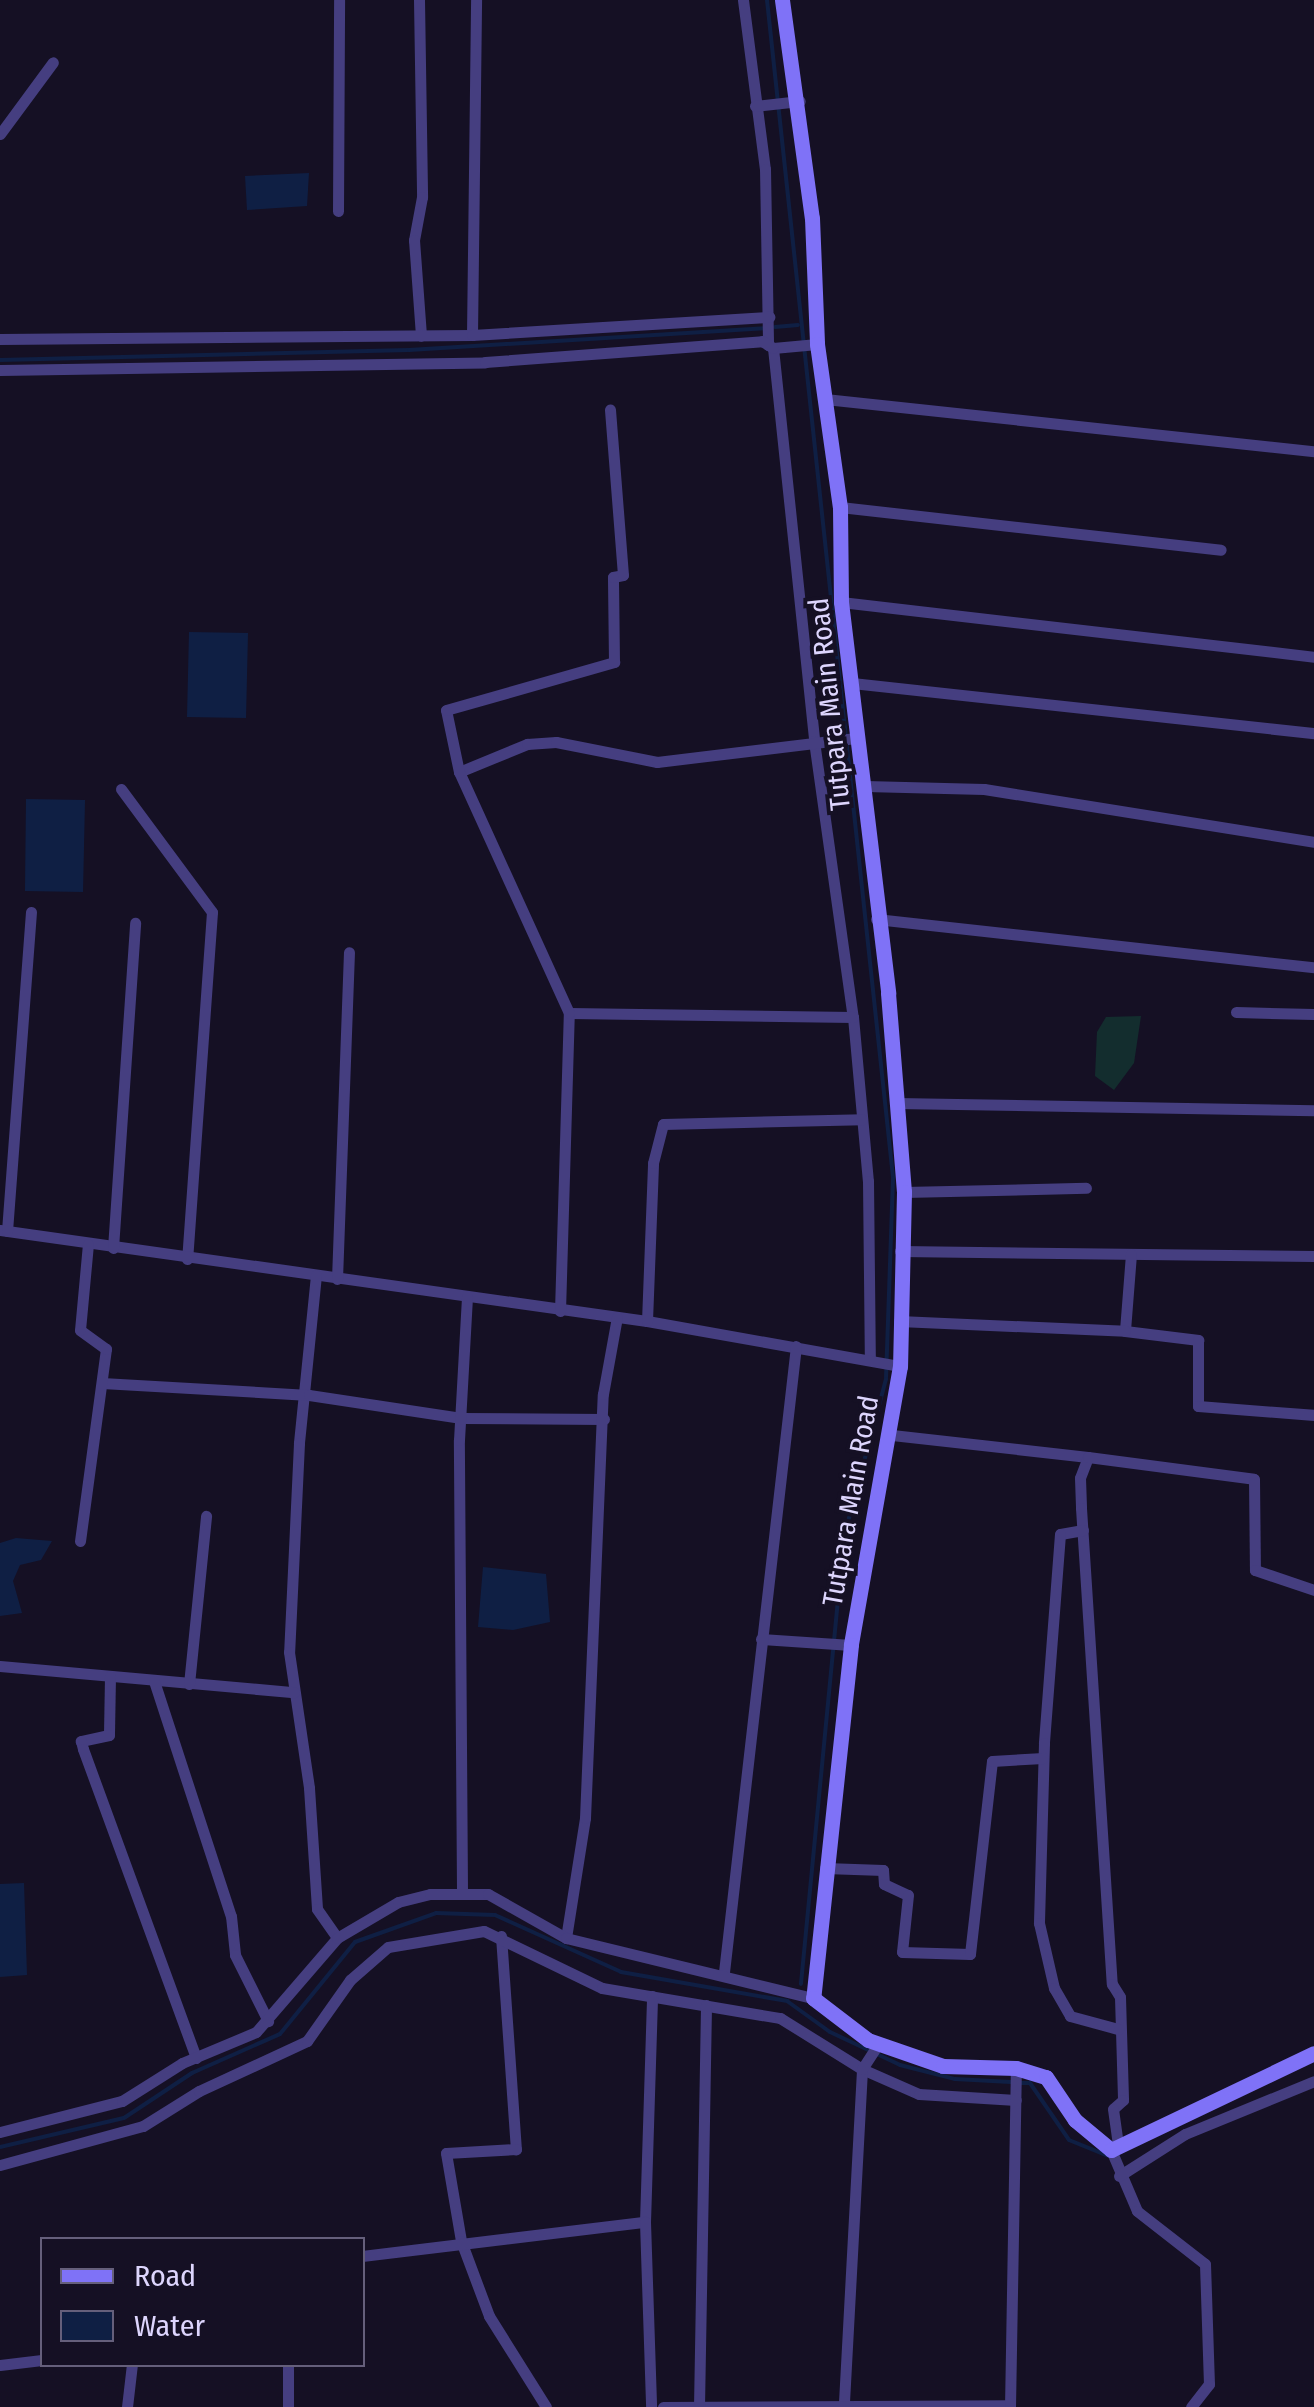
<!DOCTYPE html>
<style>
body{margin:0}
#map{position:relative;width:1314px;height:2407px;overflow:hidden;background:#151024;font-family:"Fira Sans Condensed",sans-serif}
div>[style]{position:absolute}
.green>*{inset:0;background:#132d2e}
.water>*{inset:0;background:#0f1f44}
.stream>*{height:4px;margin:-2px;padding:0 2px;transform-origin:2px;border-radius:2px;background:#0f1f44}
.street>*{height:11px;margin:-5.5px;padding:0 5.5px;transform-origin:5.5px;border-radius:5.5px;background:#453e80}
.secondary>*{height:15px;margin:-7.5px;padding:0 7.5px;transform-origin:7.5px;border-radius:7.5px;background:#7f72f7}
span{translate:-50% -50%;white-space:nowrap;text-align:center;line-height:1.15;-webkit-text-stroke:8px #151024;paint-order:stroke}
.street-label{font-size:28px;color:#ddd5fd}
.legend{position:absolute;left:40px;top:2237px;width:325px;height:130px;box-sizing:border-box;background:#151024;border:2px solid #655f7b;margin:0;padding:12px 18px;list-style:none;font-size:30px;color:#ddd5fd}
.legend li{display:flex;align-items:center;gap:20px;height:50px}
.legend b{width:50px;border:2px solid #655f7b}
</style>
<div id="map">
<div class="green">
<div style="clip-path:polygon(1141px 1016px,1134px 1063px,1114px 1090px,1095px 1076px,1097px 1032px,1106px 1017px)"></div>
</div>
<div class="water">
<div style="clip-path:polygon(309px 173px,307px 206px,247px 210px,245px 176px)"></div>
<div style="clip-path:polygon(189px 632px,248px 633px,246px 718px,187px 717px)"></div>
<div style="clip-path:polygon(26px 799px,85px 800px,83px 892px,25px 891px)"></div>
<div style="clip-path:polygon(16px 1538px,52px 1541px,41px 1560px,20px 1565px,13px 1581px,22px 1613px,0 1616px,0 1543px)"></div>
<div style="clip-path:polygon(483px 1567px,546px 1574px,550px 1622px,513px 1630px,478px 1627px)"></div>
<div style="clip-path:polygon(24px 1883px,27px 1975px,0 1977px,0 1884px)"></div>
</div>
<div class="stream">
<div style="left:767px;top:0;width:1185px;rotate:83.89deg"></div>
<div style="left:893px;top:1178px;width:201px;rotate:92deg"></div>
<div style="left:886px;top:1379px;width:163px;rotate:104.9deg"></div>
<div style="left:844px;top:1537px;width:449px;rotate:95.5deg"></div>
<div style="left:775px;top:327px;width:23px;rotate:-5deg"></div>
<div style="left:0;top:360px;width:409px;rotate:-1.4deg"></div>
<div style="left:409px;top:350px;width:356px;rotate:-3.5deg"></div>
<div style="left:1021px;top:2083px;width:9px"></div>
<div style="left:1030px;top:2083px;width:69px;rotate:55.6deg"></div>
<div style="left:1069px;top:2140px;width:45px;rotate:22deg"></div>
<div style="left:0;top:2147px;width:127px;rotate:-13.2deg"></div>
<div style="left:124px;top:2118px;width:82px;rotate:-33.5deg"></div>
<div style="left:192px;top:2073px;width:96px;rotate:-23.9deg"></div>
<div style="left:280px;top:2034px;width:119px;rotate:-50.8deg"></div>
<div style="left:355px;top:1942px;width:86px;rotate:-19.7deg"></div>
<div style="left:436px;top:1913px;width:59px;rotate:1.9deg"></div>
<div style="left:495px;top:1915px;width:138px;rotate:24.3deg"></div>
<div style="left:621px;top:1972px;width:169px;rotate:9.9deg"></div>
<div style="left:787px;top:2001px;width:53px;rotate:35.8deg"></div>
<div style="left:830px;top:2032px;width:77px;rotate:25.2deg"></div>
<div style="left:900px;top:2065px;width:57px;rotate:14.3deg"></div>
<div style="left:955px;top:2079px;width:56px;rotate:3.1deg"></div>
</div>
<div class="street">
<div style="left:419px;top:0;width:197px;rotate:89.1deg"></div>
<div style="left:422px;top:197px;width:44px;rotate:100.5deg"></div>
<div style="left:414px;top:240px;width:96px;rotate:85.8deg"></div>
<div style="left:743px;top:0;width:170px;rotate:82.6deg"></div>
<div style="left:765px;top:169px;width:176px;rotate:89deg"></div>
<div style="left:755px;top:106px;width:45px;rotate:-6.3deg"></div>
<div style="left:0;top:134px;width:89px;rotate:-53.6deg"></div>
<div style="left:338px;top:211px;width:211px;rotate:-89.7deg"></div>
<div style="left:472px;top:335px;width:335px;rotate:-89.3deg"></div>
<div style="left:0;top:339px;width:472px;rotate:-0.5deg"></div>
<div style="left:472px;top:335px;width:298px;rotate:-3.5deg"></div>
<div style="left:817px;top:344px;width:44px;rotate:174.8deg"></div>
<div style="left:773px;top:348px;width:395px;rotate:84deg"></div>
<div style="left:814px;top:741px;width:279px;rotate:82deg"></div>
<div style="left:853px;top:1017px;width:165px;rotate:84.8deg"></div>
<div style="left:868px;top:1181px;width:179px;rotate:89.4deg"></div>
<div style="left:0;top:370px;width:485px;rotate:-0.9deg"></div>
<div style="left:485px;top:362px;width:278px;rotate:-4.3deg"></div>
<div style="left:762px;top:341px;width:13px;rotate:32deg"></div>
<div style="left:825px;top:399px;width:492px;rotate:6.1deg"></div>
<div style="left:840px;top:507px;width:383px;rotate:6.4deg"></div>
<div style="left:841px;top:602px;width:476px;rotate:6.6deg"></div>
<div style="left:852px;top:683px;width:465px;rotate:6.2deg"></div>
<div style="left:459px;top:772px;width:74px;rotate:-22.4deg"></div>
<div style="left:527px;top:744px;width:29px;rotate:-4deg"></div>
<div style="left:556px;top:742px;width:103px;rotate:11.2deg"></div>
<div style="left:657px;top:762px;width:200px;rotate:-6.9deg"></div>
<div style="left:865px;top:786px;width:119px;rotate:1.4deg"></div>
<div style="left:984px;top:789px;width:334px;rotate:9.1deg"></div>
<div style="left:121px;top:789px;width:153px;rotate:53.5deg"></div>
<div style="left:212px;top:912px;width:348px;rotate:94.1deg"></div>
<div style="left:876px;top:919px;width:441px;rotate:6.3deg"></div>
<div style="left:1236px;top:1012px;width:78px;rotate:1.5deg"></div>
<div style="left:569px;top:1013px;width:284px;rotate:0.8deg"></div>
<div style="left:896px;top:1103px;width:418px;rotate:1deg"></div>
<div style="left:904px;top:1192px;width:182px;rotate:-1.3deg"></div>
<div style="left:0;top:1230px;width:653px;rotate:8.01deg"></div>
<div style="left:647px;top:1321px;width:257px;rotate:10.1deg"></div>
<div style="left:7px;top:1231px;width:320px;rotate:-85.7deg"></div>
<div style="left:113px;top:1248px;width:326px;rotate:-86.1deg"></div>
<div style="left:900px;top:1251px;width:414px;rotate:0.7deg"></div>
<div style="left:1131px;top:1254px;width:77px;rotate:94.5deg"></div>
<div style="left:1125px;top:1331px;width:74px;rotate:7deg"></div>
<div style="left:1198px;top:1340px;width:66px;rotate:90deg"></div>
<div style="left:1198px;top:1406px;width:116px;rotate:4.4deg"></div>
<div style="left:316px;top:1275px;width:169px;rotate:95.8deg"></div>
<div style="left:299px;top:1443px;width:209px;rotate:92.7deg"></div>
<div style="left:289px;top:1652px;width:137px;rotate:81.6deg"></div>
<div style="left:309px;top:1788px;width:121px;rotate:86.2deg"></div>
<div style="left:317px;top:1909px;width:35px;rotate:55deg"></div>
<div style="left:337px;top:1279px;width:327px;rotate:-87.9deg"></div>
<div style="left:560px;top:1311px;width:298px;rotate:-88.3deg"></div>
<div style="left:569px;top:1013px;width:265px;rotate:-114.5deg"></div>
<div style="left:459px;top:772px;width:63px;rotate:-101.8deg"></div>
<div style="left:446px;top:710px;width:175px;rotate:-15.9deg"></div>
<div style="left:614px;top:662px;width:85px;rotate:-90.7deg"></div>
<div style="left:613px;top:577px;width:10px;rotate:-11deg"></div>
<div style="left:623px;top:575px;width:166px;rotate:-94.5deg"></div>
<div style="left:647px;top:1321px;width:158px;rotate:-87.8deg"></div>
<div style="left:653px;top:1163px;width:40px;rotate:-75.6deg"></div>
<div style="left:663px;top:1124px;width:199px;rotate:-1.4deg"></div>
<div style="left:899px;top:1321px;width:226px;rotate:2.5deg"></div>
<div style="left:102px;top:1383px;width:207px;rotate:3.3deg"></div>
<div style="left:309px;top:1395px;width:154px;rotate:8.6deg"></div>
<div style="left:461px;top:1418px;width:143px;rotate:0.4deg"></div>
<div style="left:892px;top:1435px;width:197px;rotate:6.4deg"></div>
<div style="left:1088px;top:1457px;width:22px;rotate:111deg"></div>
<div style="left:1080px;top:1478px;width:30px;rotate:88deg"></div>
<div style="left:1081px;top:1508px;width:477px;rotate:86.3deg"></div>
<div style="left:1112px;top:1984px;width:15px;rotate:58deg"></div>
<div style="left:1120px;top:1997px;width:103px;rotate:88.3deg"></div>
<div style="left:1123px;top:2100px;width:13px;rotate:138deg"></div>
<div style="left:1113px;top:2109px;width:35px;rotate:82deg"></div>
<div style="left:1088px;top:1457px;width:167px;rotate:7.5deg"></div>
<div style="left:1254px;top:1479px;width:91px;rotate:89.4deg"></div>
<div style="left:1255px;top:1570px;width:62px;rotate:18.7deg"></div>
<div style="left:1083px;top:1530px;width:23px;rotate:170deg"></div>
<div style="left:1060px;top:1534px;width:210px;rotate:94.4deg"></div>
<div style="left:1044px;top:1743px;width:180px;rotate:91.6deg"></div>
<div style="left:1039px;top:1923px;width:67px;rotate:77deg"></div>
<div style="left:1054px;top:1988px;width:32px;rotate:60deg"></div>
<div style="left:1070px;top:2016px;width:50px;rotate:15.2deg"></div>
<div style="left:80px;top:1541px;width:194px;rotate:-82.3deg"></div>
<div style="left:106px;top:1349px;width:32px;rotate:-144deg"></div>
<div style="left:80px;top:1330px;width:86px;rotate:-84.7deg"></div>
<div style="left:761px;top:1639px;width:90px;rotate:3.8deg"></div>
<div style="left:0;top:1666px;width:295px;rotate:5.1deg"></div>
<div style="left:110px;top:1676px;width:59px;rotate:91deg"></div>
<div style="left:109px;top:1735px;width:29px;rotate:168deg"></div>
<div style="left:81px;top:1741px;width:8px;rotate:76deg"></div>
<div style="left:83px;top:1749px;width:329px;rotate:69.9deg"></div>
<div style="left:154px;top:1681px;width:247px;rotate:71.9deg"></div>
<div style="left:231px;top:1916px;width:39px;rotate:84deg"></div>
<div style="left:235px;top:1955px;width:74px;rotate:63.4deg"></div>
<div style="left:189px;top:1684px;width:169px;rotate:-84.2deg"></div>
<div style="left:825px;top:1868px;width:58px;rotate:2deg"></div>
<div style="left:883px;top:1870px;width:14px;rotate:86deg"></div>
<div style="left:884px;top:1884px;width:26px;rotate:25deg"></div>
<div style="left:908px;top:1895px;width:57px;rotate:96deg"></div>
<div style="left:902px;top:1952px;width:68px;rotate:1.7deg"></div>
<div style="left:970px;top:1954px;width:194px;rotate:-83.5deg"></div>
<div style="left:992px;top:1761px;width:51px;rotate:-3.4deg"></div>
<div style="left:462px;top:1890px;width:450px;rotate:-90.4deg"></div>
<div style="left:459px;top:1440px;width:144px;rotate:-86.8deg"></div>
<div style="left:501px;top:1936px;width:214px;rotate:86deg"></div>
<div style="left:516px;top:2149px;width:70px;rotate:176.7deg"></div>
<div style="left:446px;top:2153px;width:89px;rotate:80.3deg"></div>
<div style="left:461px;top:2241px;width:80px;rotate:69.5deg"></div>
<div style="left:489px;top:2316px;width:107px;rotate:57.9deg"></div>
<div style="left:566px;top:1938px;width:121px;rotate:-81deg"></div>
<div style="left:585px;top:1818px;width:424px;rotate:-87.6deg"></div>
<div style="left:603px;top:1394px;width:78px;rotate:-79.7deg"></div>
<div style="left:724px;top:1972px;width:630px;rotate:-83.44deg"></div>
<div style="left:0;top:2132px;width:126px;rotate:-14.3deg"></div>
<div style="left:122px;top:2101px;width:71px;rotate:-32.3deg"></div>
<div style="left:182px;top:2063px;width:80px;rotate:-22.7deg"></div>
<div style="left:256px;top:2032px;width:124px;rotate:-49.2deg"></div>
<div style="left:337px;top:1938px;width:71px;rotate:-30.5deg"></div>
<div style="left:398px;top:1902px;width:33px;rotate:-14deg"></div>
<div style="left:430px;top:1894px;width:58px"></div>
<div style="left:488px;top:1894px;width:90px;rotate:29.4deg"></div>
<div style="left:566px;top:1938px;width:254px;rotate:13.7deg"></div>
<div style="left:1111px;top:2150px;width:66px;rotate:66.9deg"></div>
<div style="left:1137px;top:2211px;width:86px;rotate:37.9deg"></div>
<div style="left:1205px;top:2264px;width:120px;rotate:88.1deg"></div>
<div style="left:1209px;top:2384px;width:29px;rotate:128deg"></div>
<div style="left:0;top:2165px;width:148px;rotate:-15.3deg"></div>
<div style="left:143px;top:2126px;width:66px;rotate:-32deg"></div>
<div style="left:199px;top:2091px;width:119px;rotate:-24.8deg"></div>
<div style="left:307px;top:2041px;width:75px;rotate:-54.8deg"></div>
<div style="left:350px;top:1980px;width:50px;rotate:-41deg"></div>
<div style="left:388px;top:1947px;width:97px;rotate:-9.5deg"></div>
<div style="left:484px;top:1931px;width:131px;rotate:25.8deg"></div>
<div style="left:602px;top:1988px;width:181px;rotate:9.6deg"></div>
<div style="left:780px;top:2018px;width:97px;rotate:31.9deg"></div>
<div style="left:862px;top:2069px;width:62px;rotate:23.7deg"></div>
<div style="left:919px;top:2094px;width:97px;rotate:3.5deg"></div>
<div style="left:1119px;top:2176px;width:78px;rotate:-32.5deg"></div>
<div style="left:1185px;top:2134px;width:139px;rotate:-22.3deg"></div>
<div style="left:645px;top:2222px;width:226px;rotate:-88.2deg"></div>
<div style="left:362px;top:2256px;width:285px;rotate:-6.9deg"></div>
<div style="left:645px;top:2222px;width:185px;rotate:88.1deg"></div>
<div style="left:0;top:2365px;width:42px;rotate:-6.8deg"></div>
<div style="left:844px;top:2402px;width:333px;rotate:-86.9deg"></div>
<div style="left:862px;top:2069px;width:31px;rotate:-57deg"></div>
<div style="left:127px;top:2407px;width:43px;rotate:-83.4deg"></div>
<div style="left:288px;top:2407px;width:43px;rotate:-90deg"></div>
<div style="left:663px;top:2407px;width:347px;rotate:-0.3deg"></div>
<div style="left:699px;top:2407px;width:402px;rotate:-89deg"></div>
<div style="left:1010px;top:2407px;width:339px;rotate:-89deg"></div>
</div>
<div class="secondary">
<div style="left:782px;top:0;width:220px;rotate:82.2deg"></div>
<div style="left:812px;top:218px;width:126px;rotate:87.7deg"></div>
<div style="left:817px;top:344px;width:165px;rotate:82deg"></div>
<div style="left:840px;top:507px;width:95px;rotate:89.4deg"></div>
<div style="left:841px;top:602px;width:394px;rotate:83.1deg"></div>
<div style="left:888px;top:993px;width:200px;rotate:85.4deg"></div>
<div style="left:904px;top:1192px;width:174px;rotate:91.3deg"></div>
<div style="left:900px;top:1366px;width:283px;rotate:100deg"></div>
<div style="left:851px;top:1645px;width:355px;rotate:96.1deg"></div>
<div style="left:813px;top:1998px;width:69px;rotate:37.4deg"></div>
<div style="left:868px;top:2040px;width:79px;rotate:19.1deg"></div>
<div style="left:943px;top:2066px;width:73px;rotate:1.6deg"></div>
<div style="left:1016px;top:2068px;width:31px;rotate:17deg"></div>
<div style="left:1046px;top:2077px;width:52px;rotate:56deg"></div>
<div style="left:1075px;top:2120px;width:47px;rotate:39.8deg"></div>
<div style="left:1111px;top:2150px;width:225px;rotate:-25.5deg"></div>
</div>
<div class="street-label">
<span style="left:830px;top:704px;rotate:-96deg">Tutpara Main Road</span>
<span style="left:851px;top:1501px;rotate:-80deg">Tutpara Main Road</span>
</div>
<ul class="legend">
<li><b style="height:12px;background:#7f72f7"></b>Road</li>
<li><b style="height:28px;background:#0f1f44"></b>Water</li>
</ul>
</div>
